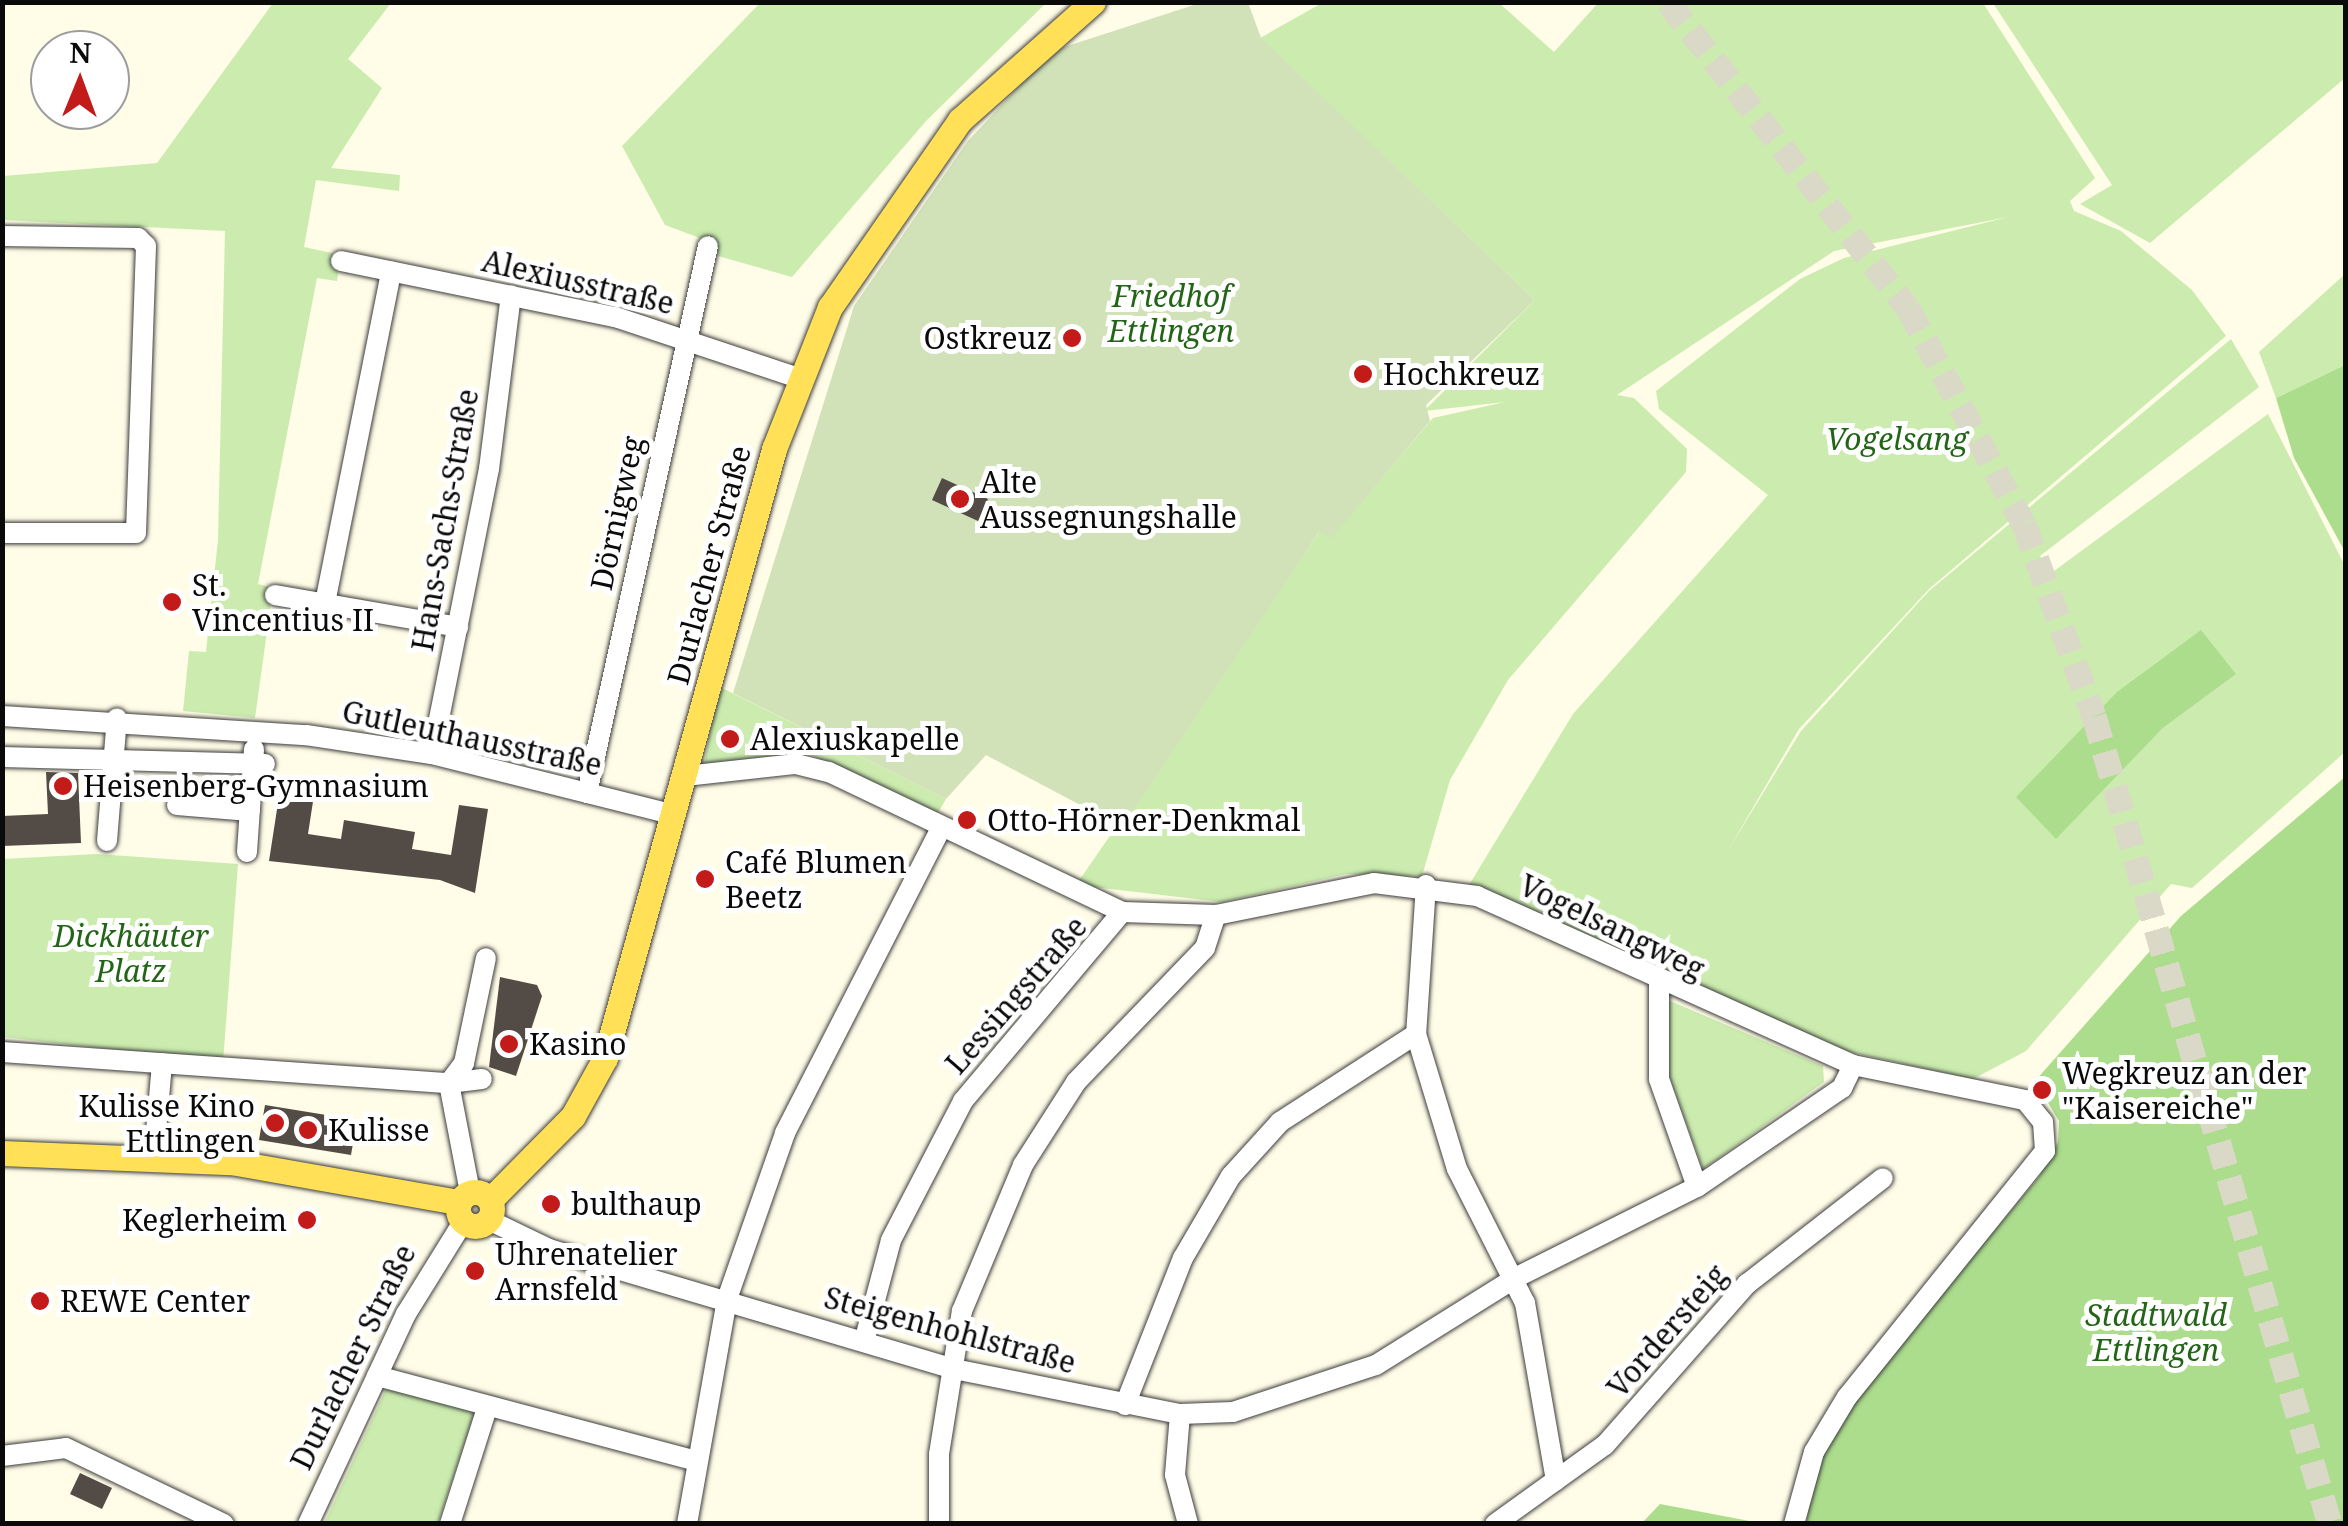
<!DOCTYPE html>
<meta charset="utf-8">
<style>
body{margin:0}
#map{position:relative;width:2348px;height:1526px;overflow:hidden;background:#fffce7;font-family:"Noto Serif",serif}
div>[style]{position:absolute}
.green>*{inset:0;background:#cbecae}
.forest>*{inset:0;background:#acdd8d}
.cemetery>*{inset:0;background:#d1e1b8}
.building>*{inset:0;background:#534c46}
.major-tunnel>*{height:25px;margin-top:-12.5px;transform-origin:0;background:repeating-linear-gradient(90deg,#dad8c6 0 25px,transparent 0 37px)}
.roads{filter:drop-shadow(0 0 2px #3d3d3d) drop-shadow(0 0 2px #3d3d3d)}
.minor>*{height:20px;margin:-10px;padding:0 10px;transform-origin:10px;border-radius:10px;background:#fff}
.major>*{height:25px;margin:-12.5px;padding:0 12.5px;transform-origin:12.5px;border-radius:12.5px;background:#ffe057}
.major>.ring{margin:-12.5px;padding:0;box-sizing:content-box;background:none;border:25px solid #ffe057;border-radius:50%}
.dots>*{width:28px;height:28px;translate:-50% -50%;box-sizing:border-box;border:5px solid #fff;border-radius:50%}
span{translate:-50% -50%;white-space:nowrap;text-align:center;line-height:1.15;-webkit-text-stroke:10px #fff;paint-order:stroke}
.street-label{font-size:30px;color:#0a0a0a}
.park-label{font-size:30px;color:#236517;font-style:italic}
.poi-label{font-size:30px;color:#0a0a0a}
.right{translate:-100% -50%;text-align:right}
.left{translate:0 -50%;text-align:left}
.frame{position:absolute;inset:0;border:5px solid #0a0a0a;pointer-events:none}
.north{position:absolute;left:30px;top:30px;width:100px;height:100px;box-sizing:border-box;background:#fff;border:2px solid #9d9d9d;border-radius:50%;rotate:1deg;font-size:28px;font-weight:700;line-height:40px;text-align:center;color:#0a0a0a}
.north::after{content:'';display:block;margin:auto;width:35px;height:45px;background:#c31b19;clip-path:polygon(50% 0,100% 100%,50% 72%,0 100%)}
</style>
<div id="map">
<div class="green">
<div style="clip-path:polygon(273px 3px,391px 3px,348px 59px,382px 88px,331px 168px,400px 175px,399px 191px,316px 180px,304px 247px,332px 253px,339px 267px,337px 281px,317px 278px,258px 584px,273px 588px,255px 718px,183px 711px,189px 651px,206px 652px,218px 540px,225px 231px,3px 220px,3px 176px,157px 163px)"></div>
<div style="clip-path:polygon(760px 3px,1046px 3px,926px 121px,792px 277px,718px 256px,716px 244px,665px 225px,622px 146px)"></div>
<div style="clip-path:polygon(evenodd,1322px 3px,1499px 3px,1554px 52px,1598px 3px,1983px 3px,2095px 178px,2070px 201px,2074px 211px,2121px 231px,2192px 290px,2226px 336px,1929px 589px,1799px 729px,1727px 852px,1801px 731px,1929px 591px,2231px 339px,2259px 387px,2040px 556px,2054px 571px,2268px 414px,2345px 566px,2345px 752px,2192px 888px,2171px 884px,2026px 1051px,1973px 1079px,1841px 1050px,1469px 885px,1573px 714px,1768px 495px,1659px 409px,1656px 391px,1800px 279px,1844px 258px,2008px 217px,1834px 251px,1617px 395px,1634px 398px,1687px 449px,1686px 472px,1508px 680px,1450px 780px,1422px 876px,1346px 874px,1222px 902px,1076px 885px,1320px 531px,1332px 537px,1433px 418px,1505px 402px,1424px 411px,1535px 300px,1260px 38px,1322px 3px,2200px 631px,2235px 674px,2163px 728px,2056px 838px,2017px 797px,2200px 631px)"></div>
<div style="clip-path:polygon(1993px 3px,2345px 3px,2345px 78px,2150px 243px,2080px 204px,2112px 185px)"></div>
<div style="clip-path:polygon(2345px 274px,2345px 365px,2276px 398px,2259px 352px)"></div>
<div style="clip-path:polygon(718px 686px,946px 799px,936px 816px,807px 753px,704px 766px)"></div>
<div style="clip-path:polygon(97px 854px,238px 864px,223px 1062px,3px 1037px,3px 859px)"></div>
<div style="clip-path:polygon(1663px 998px,1823px 1066px,1824px 1082px,1703px 1169px,1669px 1075px)"></div>
<div style="clip-path:polygon(387px 1387px,475px 1412px,438px 1523px,324px 1524px)"></div>
</div>
<div class="forest">
<div style="clip-path:polygon(2345px 365px,2345px 552px,2294px 458px,2276px 398px)"></div>
<div style="clip-path:polygon(2201px 630px,2236px 674px,2163px 728px,2056px 839px,2016px 797px,2117px 692px)"></div>
<div style="clip-path:polygon(2345px 777px,2345px 1523px,1806px 1524px,1816px 1459px,1843px 1413px,2039px 1177px,2058px 1142px,2059px 1121px,2035px 1081px,2181px 916px)"></div>
<div style="clip-path:polygon(1660px 1504px,1760px 1523px,1642px 1523px)"></div>
</div>
<div class="cemetery">
<div style="clip-path:polygon(1200px 3px,1249px 5px,1261px 38px,1535px 300px,1426px 405px,1430px 421px,1332px 538px,1319px 532px,1122px 827px,986px 755px,946px 799px,733px 693px,854px 306px,967px 142px,1052px 51px)"></div>
</div>
<div class="building">
<div style="clip-path:polygon(942px 478px,988px 499px,978px 521px,932px 500px)"></div>
<div style="clip-path:polygon(46px 772px,78px 773px,81px 843px,2px 846px,2px 816px,48px 814px)"></div>
<div style="clip-path:polygon(282px 777px,316px 782px,308px 834px,341px 839px,344px 820px,415px 832px,412px 849px,451px 855px,459px 805px,488px 809px,475px 893px,440px 880px,269px 861px)"></div>
<div style="clip-path:polygon(500px 977px,537px 985px,542px 996px,516px 1076px,489px 1067px)"></div>
<div style="clip-path:polygon(265px 1105px,357px 1120px,351px 1155px,259px 1140px)"></div>
<div style="clip-path:polygon(80px 1473px,112px 1488px,102px 1509px,70px 1494px)"></div>
</div>
<div class="major-tunnel">
<div style="left:1668px;top:2px;width:389px;rotate:51.9deg"></div>
<div style="left:1908px;top:308px;width:245px;rotate:61.8deg"></div>
<div style="left:2024px;top:524px;width:204px;rotate:70deg"></div>
<div style="left:2094px;top:716px;width:842px;rotate:73.72deg"></div>
</div>
<div class="roads">
<div class="minor">
<div style="left:2px;top:236px;width:136px;rotate:0.8deg"></div>
<div style="left:138px;top:238px;width:11px;rotate:45deg"></div>
<div style="left:146px;top:246px;width:287px;rotate:92deg"></div>
<div style="left:136px;top:533px;width:134px;rotate:180deg"></div>
<div style="left:341px;top:261px;width:280px;rotate:11.6deg"></div>
<div style="left:615px;top:317px;width:193px;rotate:18.4deg"></div>
<div style="left:275px;top:595px;width:186px;rotate:9.9deg"></div>
<div style="left:325px;top:603px;width:338px;rotate:-78.7deg"></div>
<div style="left:2px;top:716px;width:305px;rotate:3.6deg"></div>
<div style="left:306px;top:735px;width:127px;rotate:8.6deg"></div>
<div style="left:432px;top:754px;width:251px;rotate:14.1deg"></div>
<div style="left:432px;top:754px;width:291px;rotate:-78.7deg"></div>
<div style="left:489px;top:469px;width:175px;rotate:-82.8deg"></div>
<div style="left:2px;top:757px;width:263px;rotate:1.5deg"></div>
<div style="left:685px;top:776px;width:112px;rotate:-6.2deg"></div>
<div style="left:796px;top:764px;width:34px;rotate:14deg"></div>
<div style="left:829px;top:772px;width:325px;rotate:25.5deg"></div>
<div style="left:1122px;top:912px;width:94px;rotate:1.8deg"></div>
<div style="left:1216px;top:915px;width:161px;rotate:-11.4deg"></div>
<div style="left:1374px;top:883px;width:104px;rotate:7.2deg"></div>
<div style="left:1477px;top:896px;width:412px;rotate:24.2deg"></div>
<div style="left:1853px;top:1065px;width:176px;rotate:11.5deg"></div>
<div style="left:2025px;top:1100px;width:28px;rotate:51deg"></div>
<div style="left:2043px;top:1122px;width:29px;rotate:86deg"></div>
<div style="left:2045px;top:1151px;width:316px;rotate:128.8deg"></div>
<div style="left:1847px;top:1397px;width:64px;rotate:121deg"></div>
<div style="left:1814px;top:1452px;width:75px;rotate:105.5deg"></div>
<div style="left:587px;top:793px;width:560px;rotate:-77.53deg"></div>
<div style="left:177px;top:805px;width:73px;rotate:4.7deg"></div>
<div style="left:107px;top:841px;width:123px;rotate:-85.4deg"></div>
<div style="left:247px;top:852px;width:103px;rotate:-86.1deg"></div>
<div style="left:1426px;top:885px;width:149px;rotate:93.8deg"></div>
<div style="left:1416px;top:1034px;width:141px;rotate:73.1deg"></div>
<div style="left:1457px;top:1169px;width:150px;rotate:63.1deg"></div>
<div style="left:1525px;top:1303px;width:180px;rotate:80.1deg"></div>
<div style="left:1659px;top:984px;width:95px;rotate:90deg"></div>
<div style="left:1659px;top:1079px;width:114px;rotate:70.6deg"></div>
<div style="left:2px;top:1052px;width:448px;rotate:4deg"></div>
<div style="left:449px;top:1083px;width:25px;rotate:-53deg"></div>
<div style="left:464px;top:1063px;width:107px;rotate:-78.2deg"></div>
<div style="left:154px;top:1155px;width:92px;rotate:-85deg"></div>
<div style="left:468px;top:1182px;width:101px;rotate:-100.9deg"></div>
<div style="left:449px;top:1083px;width:33px;rotate:-7deg"></div>
<div style="left:489px;top:1220px;width:67px;rotate:25.8deg"></div>
<div style="left:549px;top:1249px;width:422px;rotate:16.5deg"></div>
<div style="left:954px;top:1369px;width:230px;rotate:11.3deg"></div>
<div style="left:1180px;top:1414px;width:53px;rotate:-2.2deg"></div>
<div style="left:1233px;top:1412px;width:151px;rotate:-18.2deg"></div>
<div style="left:1376px;top:1365px;width:164px;rotate:-32deg"></div>
<div style="left:1515px;top:1278px;width:203px;rotate:-26.6deg"></div>
<div style="left:1697px;top:1187px;width:176px;rotate:-34.3deg"></div>
<div style="left:1842px;top:1088px;width:25px;rotate:-64deg"></div>
<div style="left:865px;top:1338px;width:101px;rotate:-75.1deg"></div>
<div style="left:891px;top:1240px;width:157px;rotate:-62.6deg"></div>
<div style="left:963px;top:1101px;width:247px;rotate:-49.9deg"></div>
<div style="left:377px;top:1376px;width:326px;rotate:14.9deg"></div>
<div style="left:1125px;top:1405px;width:158px;rotate:-68.5deg"></div>
<div style="left:1183px;top:1258px;width:95px;rotate:-59.7deg"></div>
<div style="left:1231px;top:1176px;width:73px;rotate:-47.8deg"></div>
<div style="left:1280px;top:1122px;width:162px;rotate:-32.9deg"></div>
<div style="left:1180px;top:1414px;width:61px;rotate:94.7deg"></div>
<div style="left:1175px;top:1475px;width:51px;rotate:75.1deg"></div>
<div style="left:2px;top:1456px;width:64px;rotate:-7.1deg"></div>
<div style="left:66px;top:1448px;width:175px;rotate:25.7deg"></div>
<div style="left:308px;top:1524px;width:232px;rotate:-65deg"></div>
<div style="left:406px;top:1314px;width:108px;rotate:-58.2deg"></div>
<div style="left:450px;top:1524px;width:122px;rotate:-72.3deg"></div>
<div style="left:687px;top:1524px;width:229px;rotate:-79.9deg"></div>
<div style="left:727px;top:1299px;width:176px;rotate:-70.7deg"></div>
<div style="left:785px;top:1133px;width:343px;rotate:-62.9deg"></div>
<div style="left:939px;top:1524px;width:70px;rotate:-90deg"></div>
<div style="left:939px;top:1454px;width:145px;rotate:-80.9deg"></div>
<div style="left:962px;top:1311px;width:158px;rotate:-67.3deg"></div>
<div style="left:1023px;top:1165px;width:98px;rotate:-57.4deg"></div>
<div style="left:1076px;top:1082px;width:186px;rotate:-46.1deg"></div>
<div style="left:1205px;top:948px;width:35px;rotate:-72deg"></div>
<div style="left:1495px;top:1524px;width:135px;rotate:-35.7deg"></div>
<div style="left:1605px;top:1445px;width:215px;rotate:-48.6deg"></div>
<div style="left:1747px;top:1284px;width:172px;rotate:-37.9deg"></div>
</div>
<div class="major">
<div style="left:2px;top:1153px;width:229px;rotate:2.3deg"></div>
<div style="left:231px;top:1162px;width:231px;rotate:10deg"></div>
<div class="ring" style="left:458px;top:1192px;width:9px;height:9px"></div>
<div style="left:490px;top:1200px;width:118px;rotate:-45.3deg"></div>
<div style="left:573px;top:1116px;width:66px;rotate:-61.1deg"></div>
<div style="left:605px;top:1058px;width:632px;rotate:-74.49deg"></div>
<div style="left:774px;top:449px;width:153px;rotate:-68.5deg"></div>
<div style="left:830px;top:307px;width:228px;rotate:-55.2deg"></div>
<div style="left:960px;top:120px;width:178px;rotate:-41.6deg"></div>
</div>
</div>
<div class="dots">
<div style="left:1072px;top:338px;background:#c31b19"></div>
<div style="left:1363px;top:374px;background:#c31b19"></div>
<div style="left:960px;top:499px;background:#c31b19"></div>
<div style="left:172px;top:602px;background:#c31b19"></div>
<div style="left:730px;top:739px;background:#c31b19"></div>
<div style="left:63px;top:786px;background:#c31b19"></div>
<div style="left:967px;top:820px;background:#c31b19"></div>
<div style="left:705px;top:879px;background:#c31b19"></div>
<div style="left:509px;top:1044px;background:#c31b19"></div>
<div style="left:2042px;top:1090px;background:#c31b19"></div>
<div style="left:275px;top:1123px;background:#c31b19"></div>
<div style="left:308px;top:1130px;background:#c31b19"></div>
<div style="left:551px;top:1204px;background:#c31b19"></div>
<div style="left:307px;top:1220px;background:#c31b19"></div>
<div style="left:475px;top:1271px;background:#c31b19"></div>
<div style="left:40px;top:1301px;background:#c31b19"></div>
</div>
<div class="street-label">
<span style="left:578px;top:282px;rotate:13deg">Alexiusstraße</span>
<span style="left:617px;top:513px;rotate:-78deg">Dörnigweg</span>
<span style="left:445px;top:520px;rotate:-80deg">Hans-Sachs-Straße</span>
<span style="left:709px;top:565px;rotate:-75deg">Durlacher Straße</span>
<span style="left:472px;top:738px;rotate:12deg">Gutleuthausstraße</span>
<span style="left:1612px;top:927px;rotate:26deg">Vogelsangweg</span>
<span style="left:1016px;top:995px;rotate:-49deg">Lessingstraße</span>
<span style="left:950px;top:1330px;rotate:15deg">Steigenhohlstraße</span>
<span style="left:1667px;top:1331px;rotate:-49deg">Vordersteig</span>
<span style="left:353px;top:1357px;rotate:-64deg">Durlacher Straße</span>
</div>
<div class="park-label">
<span style="left:1171px;top:313px">Friedhof<br>Ettlingen</span>
<span style="left:1897px;top:439px">Vogelsang</span>
<span style="left:131px;top:953px">Dickhäuter<br>Platz</span>
<span style="left:2156px;top:1332px">Stadtwald<br>Ettlingen</span>
</div>
<div class="poi-label">
<span class="right" style="left:1052px;top:338px">Ostkreuz</span>
<span class="left" style="left:1383px;top:374px">Hochkreuz</span>
<span class="left" style="left:980px;top:499px">Alte<br>Aussegnungshalle</span>
<span class="left" style="left:192px;top:602px">St.<br>Vincentius II</span>
<span class="left" style="left:750px;top:739px">Alexiuskapelle</span>
<span class="left" style="left:83px;top:786px">Heisenberg-Gymnasium</span>
<span class="left" style="left:987px;top:820px">Otto-Hörner-Denkmal</span>
<span class="left" style="left:725px;top:879px">Café Blumen<br>Beetz</span>
<span class="left" style="left:529px;top:1044px">Kasino</span>
<span class="left" style="left:2062px;top:1090px">Wegkreuz an der<br>"Kaisereiche"</span>
<span class="right" style="left:255px;top:1123px">Kulisse Kino<br>Ettlingen</span>
<span class="left" style="left:328px;top:1130px">Kulisse</span>
<span class="left" style="left:571px;top:1204px">bulthaup</span>
<span class="right" style="left:287px;top:1220px">Keglerheim</span>
<span class="left" style="left:495px;top:1271px">Uhrenatelier<br>Arnsfeld</span>
<span class="left" style="left:60px;top:1301px">REWE Center</span>
</div>
<div class="frame"></div>
<div class="north">N</div>
</div>
